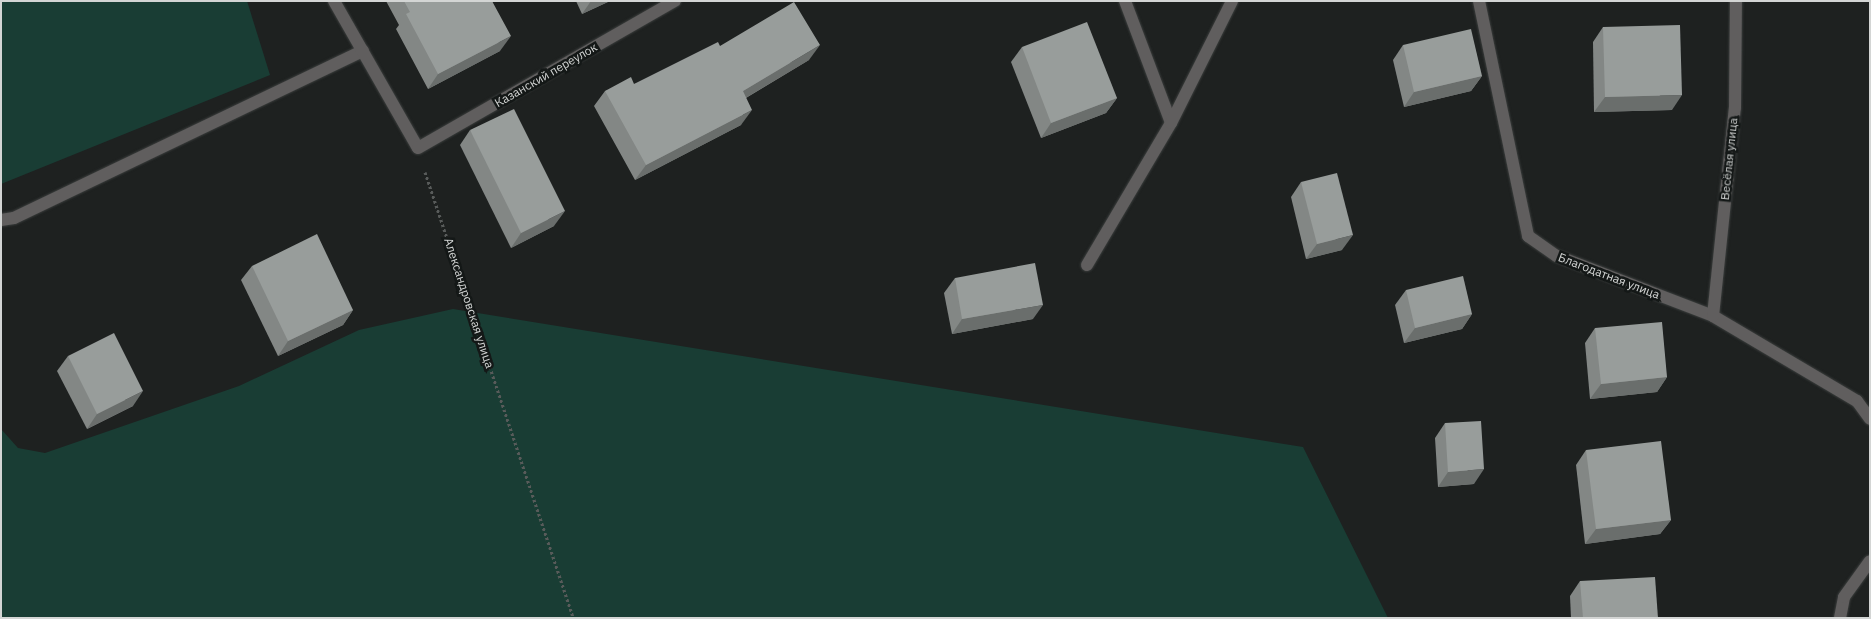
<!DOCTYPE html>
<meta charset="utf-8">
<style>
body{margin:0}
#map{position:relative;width:1871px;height:619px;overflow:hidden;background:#1e2120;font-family:"IBM Plex Sans",sans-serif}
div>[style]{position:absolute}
.green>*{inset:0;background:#193d34}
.path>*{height:3px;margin-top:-1.5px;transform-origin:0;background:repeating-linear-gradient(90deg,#585b5a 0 2.5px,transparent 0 5px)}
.roads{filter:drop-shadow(0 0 1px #3b3e3d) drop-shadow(0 0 1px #3b3e3d)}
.lane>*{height:12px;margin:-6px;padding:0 6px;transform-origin:6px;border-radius:6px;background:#605e5e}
.street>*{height:12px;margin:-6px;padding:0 6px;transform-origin:6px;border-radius:6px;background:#605e5e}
.wall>*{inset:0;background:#838785}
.shaded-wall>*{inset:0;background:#6a6e6c}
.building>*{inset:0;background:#989d9b}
span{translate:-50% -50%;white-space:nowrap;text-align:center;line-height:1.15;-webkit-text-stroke:5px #141817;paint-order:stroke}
.street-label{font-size:12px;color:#d3d5d4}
.frame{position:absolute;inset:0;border:2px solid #d3d5d4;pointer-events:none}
</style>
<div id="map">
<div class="green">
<div style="clip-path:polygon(1px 1px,247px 1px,270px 75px,1px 184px)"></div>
<div style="clip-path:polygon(453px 309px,1303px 447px,1388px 618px,1px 618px,1px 429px,18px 448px,45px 453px,239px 386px,359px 330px)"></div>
</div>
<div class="path">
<div style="left:425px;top:172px;width:470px;rotate:71.6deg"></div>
</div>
<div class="roads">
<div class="lane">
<div style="left:1px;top:220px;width:13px;rotate:-9deg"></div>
<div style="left:14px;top:218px;width:387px;rotate:-25.6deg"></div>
</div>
<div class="street">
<div style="left:334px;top:1px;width:169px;rotate:60.3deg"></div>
<div style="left:418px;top:148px;width:296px;rotate:-29.8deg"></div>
<div style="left:1125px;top:1px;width:130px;rotate:69.3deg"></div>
<div style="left:1479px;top:1px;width:240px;rotate:78.2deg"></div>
<div style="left:1528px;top:236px;width:35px;rotate:35deg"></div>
<div style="left:1557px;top:256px;width:167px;rotate:21deg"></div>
<div style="left:1713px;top:316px;width:167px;rotate:30.6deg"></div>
<div style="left:1857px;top:401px;width:22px;rotate:54deg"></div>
<div style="left:1087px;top:265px;width:165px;rotate:-59.4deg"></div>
<div style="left:1171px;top:123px;width:136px;rotate:-63.4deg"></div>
<div style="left:1713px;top:316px;width:209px;rotate:-84deg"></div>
<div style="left:1735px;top:108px;width:107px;rotate:-89.5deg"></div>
<div style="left:1840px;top:618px;width:21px;rotate:-79deg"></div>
<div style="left:1844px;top:597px;width:44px;rotate:-54.2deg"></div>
</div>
</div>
<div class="wall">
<div style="clip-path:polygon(386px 1px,492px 1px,500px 51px,428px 89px,396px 29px,399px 25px)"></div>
<div style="clip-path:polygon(576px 1px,610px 1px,582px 14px)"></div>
<div style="clip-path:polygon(1603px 27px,1672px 110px,1594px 112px,1593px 42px)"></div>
<div style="clip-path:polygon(1403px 45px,1482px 76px,1471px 91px,1404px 107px,1393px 60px)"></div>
<div style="clip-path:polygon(1022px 47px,1117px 98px,1106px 113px,1041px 138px,1011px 62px)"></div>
<div style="clip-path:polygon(809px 60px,746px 98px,741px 125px,635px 180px,594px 106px,605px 91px,634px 84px)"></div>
<div style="clip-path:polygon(470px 130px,554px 226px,511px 248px,460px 145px)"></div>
<div style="clip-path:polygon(1301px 182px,1342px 250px,1306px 259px,1291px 197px)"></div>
<div style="clip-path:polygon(252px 266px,353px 310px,343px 325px,278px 356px,241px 280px)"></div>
<div style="clip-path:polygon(955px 278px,1033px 319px,952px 334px,944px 293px)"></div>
<div style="clip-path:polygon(1406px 290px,1472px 314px,1462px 329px,1404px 343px,1395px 305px)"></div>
<div style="clip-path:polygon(1595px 328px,1667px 377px,1657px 392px,1590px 399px,1585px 343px)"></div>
<div style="clip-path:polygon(68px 356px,133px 406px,87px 429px,57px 371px)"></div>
<div style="clip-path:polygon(1445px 423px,1474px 484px,1438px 487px,1435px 438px)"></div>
<div style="clip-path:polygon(1586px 450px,1671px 520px,1660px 534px,1585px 544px,1576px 465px)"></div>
<div style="clip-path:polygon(1580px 581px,1658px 618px,1571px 618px,1570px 596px)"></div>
</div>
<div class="shaded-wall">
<div style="clip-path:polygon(591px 1px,610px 1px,582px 14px)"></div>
<div style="clip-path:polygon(511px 36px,500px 51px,428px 89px,438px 74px)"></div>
<div style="clip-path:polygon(820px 45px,809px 60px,732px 106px,743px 91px)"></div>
<div style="clip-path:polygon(1482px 76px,1471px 91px,1404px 107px,1414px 92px)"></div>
<div style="clip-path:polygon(1682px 95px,1672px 110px,1594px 112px,1605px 97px)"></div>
<div style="clip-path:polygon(1117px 98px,1106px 113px,1041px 138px,1051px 123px)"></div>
<div style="clip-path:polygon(752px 110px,741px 125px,635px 180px,646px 165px)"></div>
<div style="clip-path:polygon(565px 211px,554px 226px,511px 248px,521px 233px)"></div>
<div style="clip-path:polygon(1353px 235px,1342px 250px,1306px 259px,1317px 244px)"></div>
<div style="clip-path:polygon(1043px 305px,1033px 319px,952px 334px,962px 319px)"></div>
<div style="clip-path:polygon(353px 310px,343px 325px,278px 356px,288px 341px)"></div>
<div style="clip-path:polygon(1472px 314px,1462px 329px,1404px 343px,1415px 328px)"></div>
<div style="clip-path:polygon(1667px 377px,1657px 392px,1590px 399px,1601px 384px)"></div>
<div style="clip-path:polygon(143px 391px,133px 406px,87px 429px,97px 414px)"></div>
<div style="clip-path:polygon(1484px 469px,1474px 484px,1438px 487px,1448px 472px)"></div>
<div style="clip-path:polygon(1671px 520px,1660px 534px,1585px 544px,1596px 529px)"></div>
</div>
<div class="building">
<div style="clip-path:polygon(404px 1px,492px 1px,511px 36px,438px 74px,406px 14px,410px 12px)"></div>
<div style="clip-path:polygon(794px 2px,820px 45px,743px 91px,752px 110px,646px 165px,605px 91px,631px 77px,634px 84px,718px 42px,720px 46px)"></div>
<div style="clip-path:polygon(1087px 22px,1117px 98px,1051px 123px,1022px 47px)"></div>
<div style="clip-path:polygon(1680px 25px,1682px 95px,1605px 97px,1603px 27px)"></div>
<div style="clip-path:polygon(1471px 29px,1482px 76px,1414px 92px,1403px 45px)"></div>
<div style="clip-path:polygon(514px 109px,565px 211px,521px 233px,470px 130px)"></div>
<div style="clip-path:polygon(1337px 173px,1353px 235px,1317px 244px,1301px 182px)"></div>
<div style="clip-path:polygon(317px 234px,353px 310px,288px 341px,252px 266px)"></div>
<div style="clip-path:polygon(1035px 263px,1043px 305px,962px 319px,955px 278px)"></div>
<div style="clip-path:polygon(1463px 276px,1472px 314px,1415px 328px,1406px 290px)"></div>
<div style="clip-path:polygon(1662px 322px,1667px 377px,1601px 384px,1595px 328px)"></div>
<div style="clip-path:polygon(114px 333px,143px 391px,97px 414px,68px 356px)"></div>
<div style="clip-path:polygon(1481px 421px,1484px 469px,1448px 472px,1445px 423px)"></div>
<div style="clip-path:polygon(1661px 441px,1671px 520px,1596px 529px,1586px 450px)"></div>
<div style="clip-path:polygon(1655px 577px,1658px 618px,1583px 618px,1580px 581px)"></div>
</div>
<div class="street-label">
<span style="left:546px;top:75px;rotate:-30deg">Казанский переулок</span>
<span style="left:1729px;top:159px;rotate:-84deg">Весёлая улица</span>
<span style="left:1609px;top:276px;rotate:21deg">Благодатная улица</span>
<span style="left:469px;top:303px;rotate:72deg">Александровская улица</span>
</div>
<div class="frame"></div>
</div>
